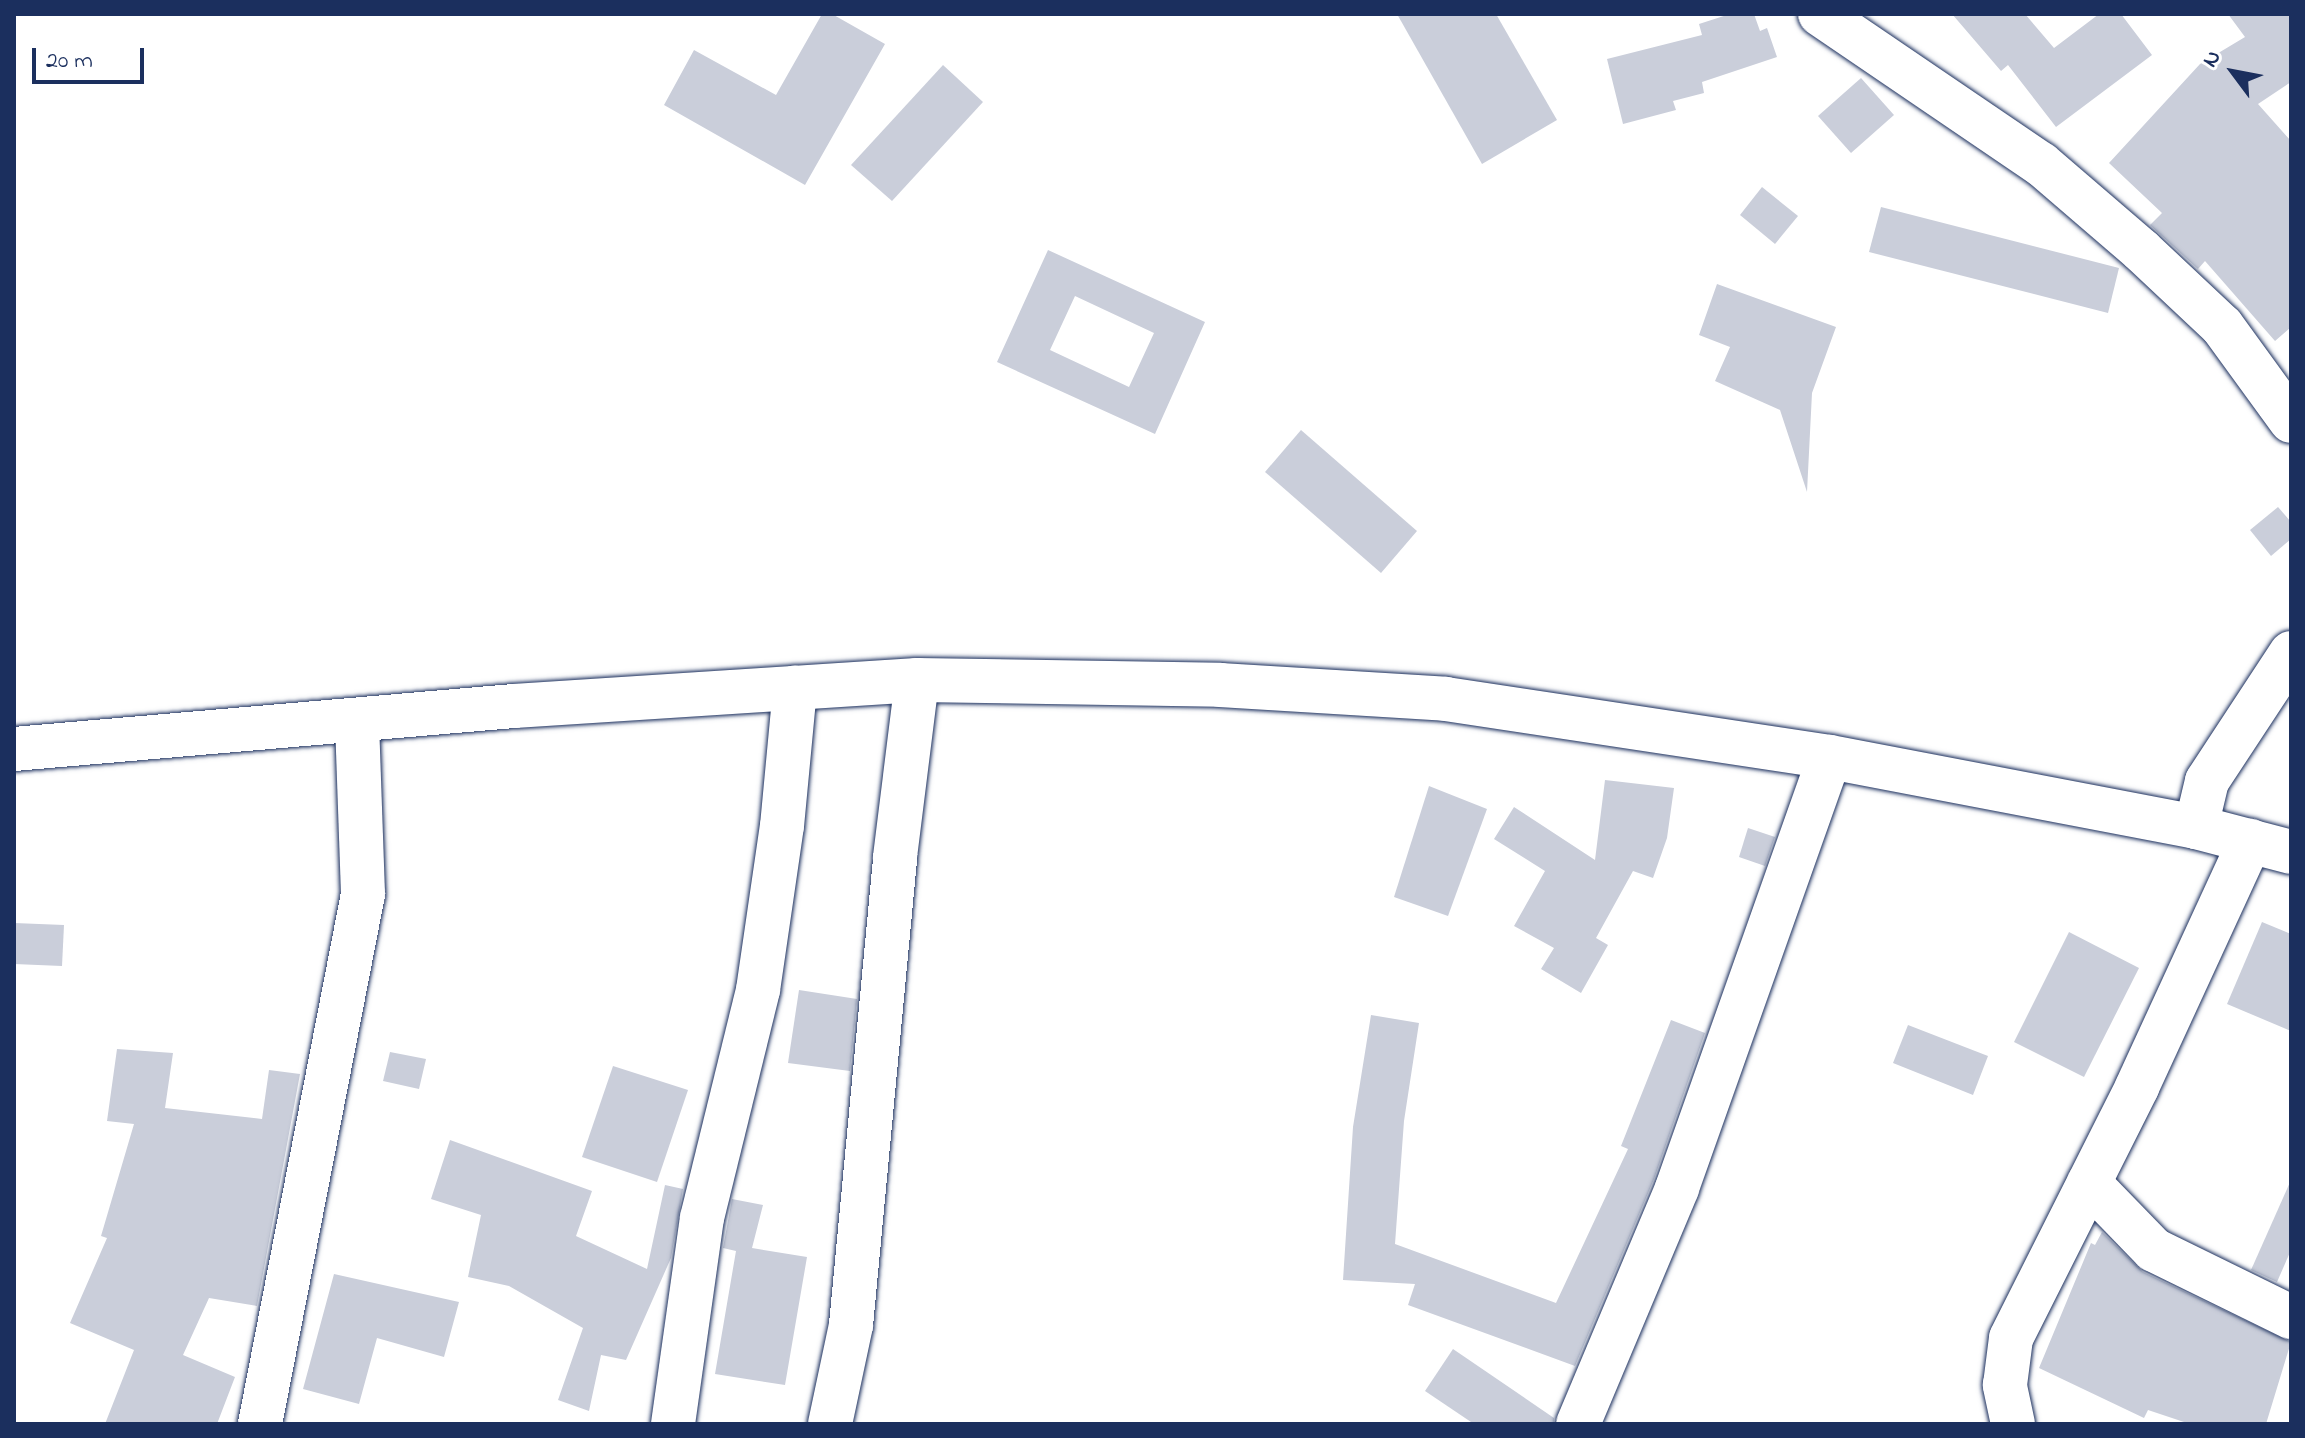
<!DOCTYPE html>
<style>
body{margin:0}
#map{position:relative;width:2305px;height:1438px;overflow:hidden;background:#fff;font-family:"Indie Flower",sans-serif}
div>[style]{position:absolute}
.building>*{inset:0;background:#caceda}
.roads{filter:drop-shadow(0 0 2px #1b2f5e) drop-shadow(0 0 2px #1b2f5e)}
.minor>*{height:44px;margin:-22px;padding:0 22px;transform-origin:22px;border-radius:22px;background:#fff}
.major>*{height:44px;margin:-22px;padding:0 22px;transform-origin:22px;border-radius:22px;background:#fff}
span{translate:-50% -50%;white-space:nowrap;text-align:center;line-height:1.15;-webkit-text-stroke:7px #fff;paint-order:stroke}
.frame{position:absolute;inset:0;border:16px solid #1b2f5e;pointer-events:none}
.north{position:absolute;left:2193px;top:32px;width:80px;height:80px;-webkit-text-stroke:6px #fff;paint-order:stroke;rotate:302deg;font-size:22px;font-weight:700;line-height:32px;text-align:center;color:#1b2f5e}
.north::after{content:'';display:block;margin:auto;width:28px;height:36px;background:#1b2f5e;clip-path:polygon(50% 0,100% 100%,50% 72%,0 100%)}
.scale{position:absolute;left:32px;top:48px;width:112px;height:36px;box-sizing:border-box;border:4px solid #1b2f5e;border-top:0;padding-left:10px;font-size:24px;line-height:28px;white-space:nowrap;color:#1b2f5e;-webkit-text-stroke:6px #fff;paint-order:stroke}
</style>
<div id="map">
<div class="building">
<div style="clip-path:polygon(822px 14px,832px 14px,885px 44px,805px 185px,664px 105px,694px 50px,776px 95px)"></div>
<div style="clip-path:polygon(1397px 14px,1496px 14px,1557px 120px,1482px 164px)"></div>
<div style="clip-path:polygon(1730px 14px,1754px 14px,1760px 31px,1767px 28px,1777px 57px,1702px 82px,1704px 93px,1673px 101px,1676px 110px,1623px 124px,1607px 59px,1702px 35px,1699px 24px)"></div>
<div style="clip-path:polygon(1952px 14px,2025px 14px,2054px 48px,2099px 14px,2121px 14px,2152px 55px,2056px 127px,2008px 65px,2001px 71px)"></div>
<div style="clip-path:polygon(2228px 14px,2291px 14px,2291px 82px,2258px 104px,2291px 141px,2291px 327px,2275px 341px,2205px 261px,2198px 269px,2150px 225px,2162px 213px,2109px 163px,2200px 64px,2245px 37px)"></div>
<div style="clip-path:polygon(943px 65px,983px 102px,892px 201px,851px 165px)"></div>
<div style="clip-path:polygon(1861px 78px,1894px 115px,1851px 153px,1818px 116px)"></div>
<div style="clip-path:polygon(1762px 187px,1798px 216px,1775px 244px,1740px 215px)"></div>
<div style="clip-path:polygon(1881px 207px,2119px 268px,2108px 313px,1869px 252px)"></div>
<div style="clip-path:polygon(evenodd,1048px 250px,1205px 322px,1155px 434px,997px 362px,1048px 250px,1075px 296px,1154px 333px,1129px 387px,1050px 350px,1075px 296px)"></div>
<div style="clip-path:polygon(1717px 284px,1836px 327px,1812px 393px,1807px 492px,1780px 410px,1715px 381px,1730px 347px,1699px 335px)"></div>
<div style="clip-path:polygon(1301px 430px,1417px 531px,1381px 573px,1265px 472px)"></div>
<div style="clip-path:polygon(2278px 507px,2291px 522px,2291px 539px,2271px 556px,2250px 530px)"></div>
<div style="clip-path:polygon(1605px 780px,1674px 788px,1667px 838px,1653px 878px,1633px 871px,1596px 938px,1608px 945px,1581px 993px,1541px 969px,1554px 948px,1514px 926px,1545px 871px,1494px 839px,1514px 807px,1595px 860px)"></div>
<div style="clip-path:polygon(1429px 786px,1487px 809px,1448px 916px,1394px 897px)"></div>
<div style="clip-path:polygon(1748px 828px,1775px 837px,1765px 866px,1739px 857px)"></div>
<div style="clip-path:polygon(2262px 922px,2291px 934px,2291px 1031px,2227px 1004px)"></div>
<div style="clip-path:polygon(14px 923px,64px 925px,62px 966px,14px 964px)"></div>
<div style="clip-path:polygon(2069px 932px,2139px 968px,2084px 1077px,2014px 1042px)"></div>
<div style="clip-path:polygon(799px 990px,857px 999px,850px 1071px,788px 1063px)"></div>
<div style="clip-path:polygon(1371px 1015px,1419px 1023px,1404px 1121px,1395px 1244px,1556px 1303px,1628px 1149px,1621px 1146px,1671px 1020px,1705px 1033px,1654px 1179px,1575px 1366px,1408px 1305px,1415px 1284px,1343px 1280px,1353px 1127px)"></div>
<div style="clip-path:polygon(1908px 1025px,1988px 1056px,1973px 1095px,1893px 1063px)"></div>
<div style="clip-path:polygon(117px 1049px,173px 1053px,165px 1108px,262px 1119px,269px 1070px,300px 1074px,257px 1306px,209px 1298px,183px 1355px,235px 1377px,217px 1424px,105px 1424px,134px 1350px,70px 1323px,107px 1238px,101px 1236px,134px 1124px,107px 1121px)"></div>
<div style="clip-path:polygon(390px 1052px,426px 1059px,419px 1089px,383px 1081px)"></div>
<div style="clip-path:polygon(613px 1066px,688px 1090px,657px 1182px,582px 1157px)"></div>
<div style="clip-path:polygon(450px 1140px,592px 1191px,576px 1236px,647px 1269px,665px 1185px,683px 1189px,671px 1258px,626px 1360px,601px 1355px,589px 1411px,558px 1400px,583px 1328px,509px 1286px,468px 1277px,481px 1215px,431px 1199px)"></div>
<div style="clip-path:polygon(2291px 1180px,2291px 1250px,2277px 1282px,2251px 1270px)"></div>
<div style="clip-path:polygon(732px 1199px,763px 1205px,752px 1248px,807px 1257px,785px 1385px,715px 1374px,736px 1251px,723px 1248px)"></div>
<div style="clip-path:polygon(2102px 1232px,2143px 1272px,2291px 1342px,2266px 1424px,2190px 1424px,2148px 1410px,2144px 1418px,2039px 1368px,2091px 1243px,2095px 1245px)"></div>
<div style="clip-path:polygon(334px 1274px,459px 1302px,444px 1357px,377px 1338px,359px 1404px,303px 1389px)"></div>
<div style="clip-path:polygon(1453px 1349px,1554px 1418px,1554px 1424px,1474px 1424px,1425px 1391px)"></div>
</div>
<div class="roads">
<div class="minor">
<div style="left:1820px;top:14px;width:267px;rotate:34.2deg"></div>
<div style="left:2041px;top:164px;width:132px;rotate:40.7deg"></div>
<div style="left:2141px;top:250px;width:111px;rotate:43.2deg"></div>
<div style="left:2222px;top:326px;width:117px;rotate:54deg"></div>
<div style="left:2196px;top:827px;width:47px;rotate:-76.6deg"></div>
<div style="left:2207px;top:781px;width:153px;rotate:-56.7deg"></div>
<div style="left:2089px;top:1183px;width:93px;rotate:45.9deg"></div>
<div style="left:2154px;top:1250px;width:153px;rotate:26.1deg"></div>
<div style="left:260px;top:1424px;width:540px;rotate:-79deg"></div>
<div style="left:363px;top:894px;width:172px;rotate:-92deg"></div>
<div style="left:673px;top:1424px;width:208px;rotate:-82deg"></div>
<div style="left:702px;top:1218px;width:235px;rotate:-76.2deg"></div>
<div style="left:758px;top:990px;width:166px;rotate:-81.7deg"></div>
<div style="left:782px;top:826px;width:139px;rotate:-84.6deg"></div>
<div style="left:830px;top:1424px;width:101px;rotate:-78deg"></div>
<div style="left:851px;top:1325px;width:470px;rotate:-84.6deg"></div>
<div style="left:895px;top:857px;width:178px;rotate:-82.9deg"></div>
<div style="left:1578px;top:1424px;width:256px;rotate:-67.2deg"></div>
<div style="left:1677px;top:1188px;width:457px;rotate:-70.5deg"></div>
<div style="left:2013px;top:1424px;width:40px;rotate:-102deg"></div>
<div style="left:2005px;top:1385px;width:47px;rotate:-82.7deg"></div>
<div style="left:2011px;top:1338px;width:281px;rotate:-63.3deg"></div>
<div style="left:2137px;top:1087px;width:271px;rotate:-65.3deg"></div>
</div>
<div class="major">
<div style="left:14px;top:749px;width:502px;rotate:-4.92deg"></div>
<div style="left:514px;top:706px;width:404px;rotate:-3.7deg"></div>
<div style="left:917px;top:680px;width:303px;rotate:0.9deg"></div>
<div style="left:1220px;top:685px;width:226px;rotate:3.5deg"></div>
<div style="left:1446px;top:699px;width:388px;rotate:8.6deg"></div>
<div style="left:1830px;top:757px;width:373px;rotate:10.8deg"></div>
<div style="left:2196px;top:827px;width:98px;rotate:14.7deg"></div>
</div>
</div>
<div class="frame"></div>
<div class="north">N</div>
<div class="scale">20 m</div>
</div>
